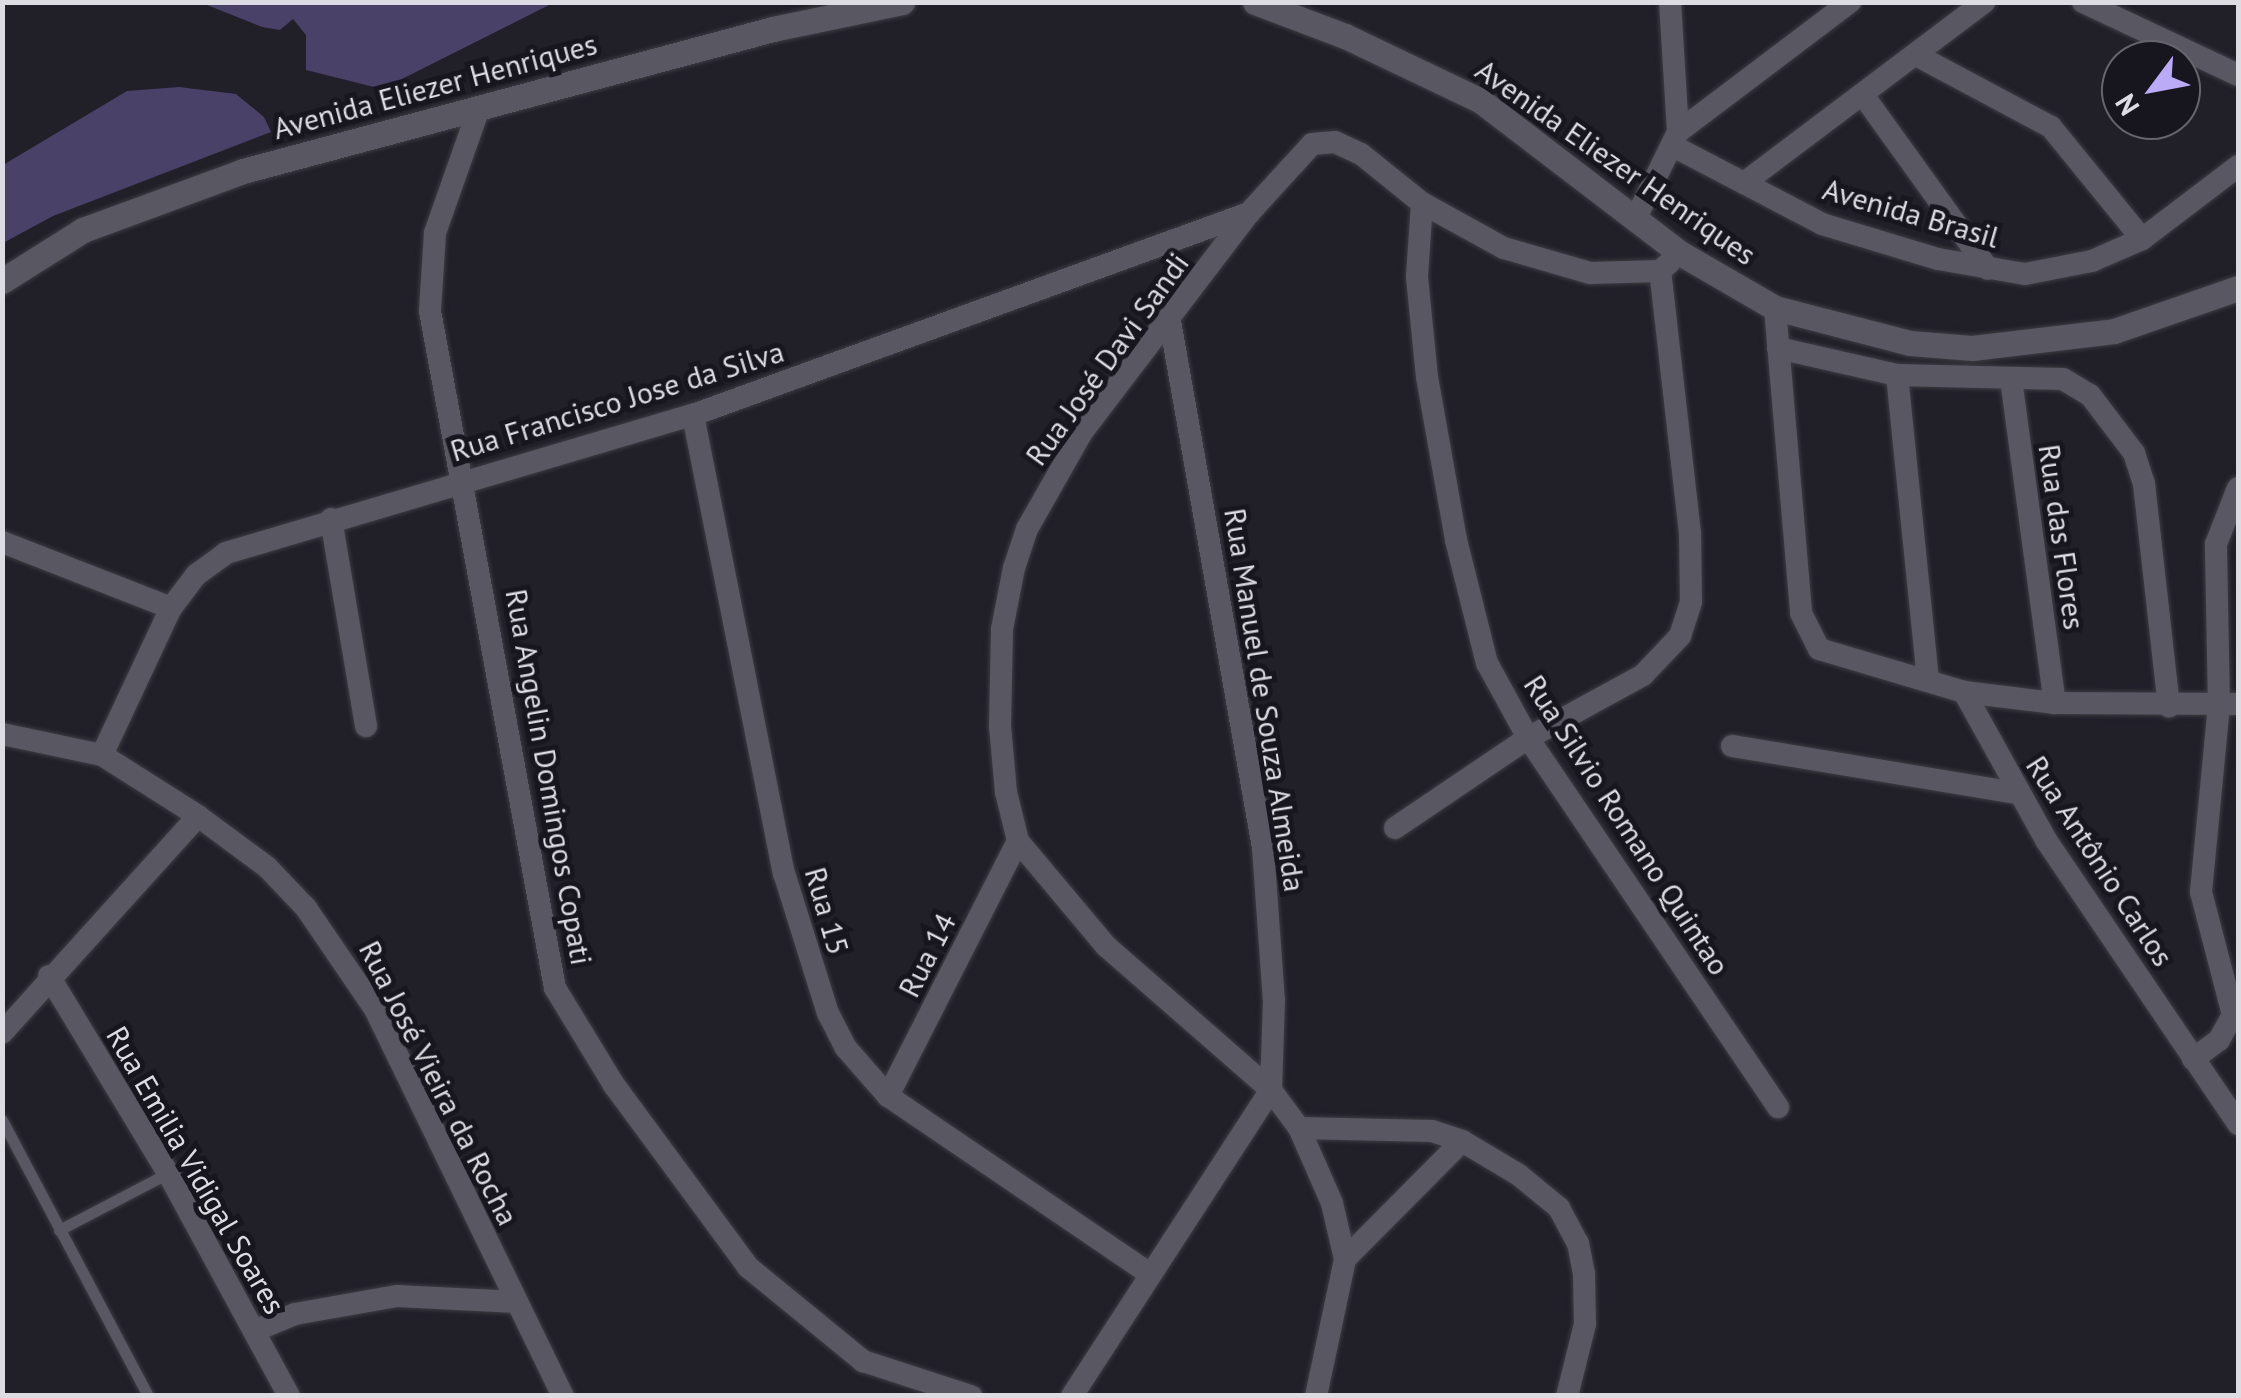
<!DOCTYPE html>
<meta charset="utf-8">
<style>
body{margin:0}
#map{position:relative;width:2241px;height:1398px;overflow:hidden;background:#211f28;font-family:"PT Sans",sans-serif}
div>[style]{position:absolute}
.green>*{inset:0;background:#4a4169}
.roads{filter:drop-shadow(0 0 2px #3d3c42) drop-shadow(0 0 2px #3d3c42)}
.service>*{height:11px;margin:-5.5px;padding:0 5.5px;transform-origin:5.5px;border-radius:5.5px;background:#595862}
.minor>*{height:22px;margin:-11px;padding:0 11px;transform-origin:11px;border-radius:11px;background:#595862}
.tertiary>*{height:25px;margin:-12.5px;padding:0 12.5px;transform-origin:12.5px;border-radius:12.5px;background:#595862}
span{translate:-50% -50%;white-space:nowrap;text-align:center;line-height:1.15;-webkit-text-stroke:10px #17161e;paint-order:stroke}
.street-label{font-size:30px;color:#dddce2}
.frame{position:absolute;inset:0;border:5px solid #dddce2;pointer-events:none}
.north{position:absolute;left:2101px;top:40px;width:100px;height:100px;box-sizing:border-box;background:#17161e;border:2px solid #66656c;border-radius:50%;rotate:238deg;font-size:28px;font-weight:700;line-height:40px;text-align:center;color:#dddce2}
.north::after{content:'';display:block;margin:auto;width:35px;height:45px;background:#bbaaf6;clip-path:polygon(50% 0,100% 100%,50% 72%,0 100%)}
</style>
<div id="map">
<div class="green">
<div style="clip-path:polygon(202px 3px,553px 3px,382px 89px,306px 70px,306px 35px,293px 19px,280px 30px,262px 27px)"></div>
<div style="clip-path:polygon(179px 87px,236px 94px,264px 117px,271px 132px,53px 216px,3px 243px,3px 165px,127px 91px)"></div>
</div>
<div class="roads">
<div class="service">
<div style="left:2px;top:1120px;width:312px;rotate:62.1deg"></div>
<div style="left:59px;top:1230px;width:123px;rotate:-27.6deg"></div>
</div>
<div class="minor">
<div style="left:2083px;top:2px;width:171px;rotate:25.2deg"></div>
<div style="left:1916px;top:55px;width:153px;rotate:28.1deg"></div>
<div style="left:2051px;top:127px;width:144px;rotate:50.9deg"></div>
<div style="left:1863px;top:95px;width:214px;rotate:54.3deg"></div>
<div style="left:479px;top:108px;width:133px;rotate:109.4deg"></div>
<div style="left:435px;top:233px;width:78px;rotate:93.7deg"></div>
<div style="left:430px;top:311px;width:688px;rotate:79.54deg"></div>
<div style="left:555px;top:988px;width:114px;rotate:58.7deg"></div>
<div style="left:614px;top:1085px;width:226px;rotate:53.6deg"></div>
<div style="left:748px;top:1267px;width:149px;rotate:39.3deg"></div>
<div style="left:863px;top:1361px;width:114px;rotate:18deg"></div>
<div style="left:1678px;top:132px;width:216px;rotate:-37.1deg"></div>
<div style="left:1673px;top:146px;width:168px;rotate:27.6deg"></div>
<div style="left:1822px;top:224px;width:121px;rotate:16.8deg"></div>
<div style="left:1938px;top:259px;width:88px;rotate:9.8deg"></div>
<div style="left:2025px;top:274px;width:68px;rotate:-11deg"></div>
<div style="left:2092px;top:261px;width:55px;rotate:-23.7deg"></div>
<div style="left:2142px;top:239px;width:121px;rotate:-37.2deg"></div>
<div style="left:1744px;top:183px;width:301px;rotate:-37deg"></div>
<div style="left:1422px;top:203px;width:74px;rotate:93.9deg"></div>
<div style="left:1417px;top:277px;width:100px;rotate:84.3deg"></div>
<div style="left:1427px;top:377px;width:166px;rotate:79.9deg"></div>
<div style="left:1456px;top:540px;width:127px;rotate:75.9deg"></div>
<div style="left:1487px;top:663px;width:85px;rotate:61.3deg"></div>
<div style="left:1528px;top:738px;width:446px;rotate:55.9deg"></div>
<div style="left:1635px;top:220px;width:98px;rotate:-64deg"></div>
<div style="left:1678px;top:132px;width:130px;rotate:-93.5deg"></div>
<div style="left:1775px;top:308px;width:306px;rotate:85.1deg"></div>
<div style="left:1801px;top:613px;width:40px;rotate:63.4deg"></div>
<div style="left:1819px;top:649px;width:151px;rotate:16.5deg"></div>
<div style="left:1964px;top:692px;width:92px;rotate:6.9deg"></div>
<div style="left:2055px;top:703px;width:183px;rotate:0.3deg"></div>
<div style="left:1170px;top:321px;width:535px;rotate:79.99deg"></div>
<div style="left:1263px;top:848px;width:152px;rotate:85.9deg"></div>
<div style="left:1274px;top:1000px;width:90px;rotate:91.9deg"></div>
<div style="left:1778px;top:348px;width:122px;rotate:12.8deg"></div>
<div style="left:1897px;top:375px;width:166px;rotate:1.4deg"></div>
<div style="left:2063px;top:379px;width:31px;rotate:31deg"></div>
<div style="left:2090px;top:395px;width:73px;rotate:52.8deg"></div>
<div style="left:2134px;top:453px;width:33px;rotate:72deg"></div>
<div style="left:2144px;top:484px;width:224px;rotate:83.6deg"></div>
<div style="left:1897px;top:375px;width:307px;rotate:84.2deg"></div>
<div style="left:2011px;top:379px;width:327px;rotate:82.3deg"></div>
<div style="left:693px;top:415px;width:467px;rotate:78.8deg"></div>
<div style="left:784px;top:873px;width:147px;rotate:72.6deg"></div>
<div style="left:828px;top:1013px;width:39px;rotate:63deg"></div>
<div style="left:846px;top:1048px;width:64px;rotate:48.8deg"></div>
<div style="left:888px;top:1096px;width:313px;rotate:34.2deg"></div>
<div style="left:331px;top:519px;width:210px;rotate:80.4deg"></div>
<div style="left:2px;top:542px;width:181px;rotate:21.3deg"></div>
<div style="left:1964px;top:692px;width:169px;rotate:61deg"></div>
<div style="left:2046px;top:840px;width:343px;rotate:55.9deg"></div>
<div style="left:2px;top:734px;width:102px;rotate:11.9deg"></div>
<div style="left:102px;top:755px;width:114px;rotate:32.4deg"></div>
<div style="left:198px;top:816px;width:86px;rotate:36.5deg"></div>
<div style="left:267px;top:867px;width:57px;rotate:46.4deg"></div>
<div style="left:306px;top:908px;width:122px;rotate:55.7deg"></div>
<div style="left:375px;top:1009px;width:430px;rotate:64.1deg"></div>
<div style="left:1732px;top:746px;width:289px;rotate:9.4deg"></div>
<div style="left:102px;top:755px;width:162px;rotate:-64.9deg"></div>
<div style="left:171px;top:608px;width:41px;rotate:-52.9deg"></div>
<div style="left:196px;top:575px;width:37px;rotate:-36deg"></div>
<div style="left:226px;top:553px;width:487px;rotate:-16.5deg"></div>
<div style="left:693px;top:415px;width:592px;rotate:-19.97deg"></div>
<div style="left:1395px;top:828px;width:161px;rotate:-34.1deg"></div>
<div style="left:1528px;top:738px;width:131px;rotate:-28.7deg"></div>
<div style="left:1643px;top:675px;width:54px;rotate:-46.5deg"></div>
<div style="left:1680px;top:636px;width:36px;rotate:-72deg"></div>
<div style="left:1691px;top:602px;width:69px;rotate:-90.8deg"></div>
<div style="left:1690px;top:533px;width:264px;rotate:-96.5deg"></div>
<div style="left:1660px;top:271px;width:13px;rotate:-42deg"></div>
<div style="left:49px;top:976px;width:230px;rotate:58.9deg"></div>
<div style="left:168px;top:1173px;width:254px;rotate:61.5deg"></div>
<div style="left:2px;top:1033px;width:292px;rotate:-47.9deg"></div>
<div style="left:2193px;top:1059px;width:32px;rotate:-36deg"></div>
<div style="left:2219px;top:1040px;width:29px;rotate:-61deg"></div>
<div style="left:2233px;top:1015px;width:127px;rotate:-104.6deg"></div>
<div style="left:2201px;top:892px;width:187px;rotate:-84.5deg"></div>
<div style="left:2219px;top:706px;width:162px;rotate:-91.1deg"></div>
<div style="left:2216px;top:544px;width:60px;rotate:-68.6deg"></div>
<div style="left:888px;top:1096px;width:286px;rotate:-63deg"></div>
<div style="left:1299px;top:1128px;width:133px;rotate:1.3deg"></div>
<div style="left:1432px;top:1131px;width:32px;rotate:18deg"></div>
<div style="left:1462px;top:1141px;width:66px;rotate:30.8deg"></div>
<div style="left:1519px;top:1175px;width:52px;rotate:39.5deg"></div>
<div style="left:1559px;top:1208px;width:40px;rotate:62deg"></div>
<div style="left:1578px;top:1243px;width:32px;rotate:79deg"></div>
<div style="left:1584px;top:1274px;width:50px;rotate:88.9deg"></div>
<div style="left:1585px;top:1324px;width:74px;rotate:104deg"></div>
<div style="left:1345px;top:1259px;width:166px;rotate:-45.2deg"></div>
<div style="left:254px;top:1331px;width:44px;rotate:-22.5deg"></div>
<div style="left:295px;top:1314px;width:104px;rotate:-10deg"></div>
<div style="left:397px;top:1296px;width:120px;rotate:2.9deg"></div>
<div style="left:1072px;top:1396px;width:365px;rotate:-57deg"></div>
<div style="left:1316px;top:1396px;width:140px;rotate:-78deg"></div>
<div style="left:1345px;top:1259px;width:57px;rotate:-103.1deg"></div>
<div style="left:1332px;top:1203px;width:82px;rotate:-113.7deg"></div>
<div style="left:1299px;top:1128px;width:47px;rotate:-126.4deg"></div>
<div style="left:1271px;top:1090px;width:219px;rotate:-138.9deg"></div>
<div style="left:1106px;top:946px;width:137px;rotate:-130deg"></div>
<div style="left:1018px;top:841px;width:50px;rotate:-103.8deg"></div>
<div style="left:1006px;top:792px;width:66px;rotate:-95.2deg"></div>
<div style="left:1000px;top:726px;width:97px;rotate:-88.8deg"></div>
<div style="left:1002px;top:629px;width:62px;rotate:-78.9deg"></div>
<div style="left:1014px;top:568px;width:41px;rotate:-71.6deg"></div>
<div style="left:1027px;top:529px;width:112px;rotate:-60.4deg"></div>
<div style="left:1082px;top:432px;width:275px;rotate:-52.7deg"></div>
<div style="left:1249px;top:213px;width:93px;rotate:-47.6deg"></div>
<div style="left:1312px;top:144px;width:23px;rotate:-5deg"></div>
<div style="left:1335px;top:142px;width:29px;rotate:25deg"></div>
<div style="left:1361px;top:154px;width:78px;rotate:38.8deg"></div>
<div style="left:1422px;top:203px;width:94px;rotate:28.8deg"></div>
<div style="left:1504px;top:248px;width:90px;rotate:16.2deg"></div>
<div style="left:1590px;top:273px;width:70px;rotate:-1.6deg"></div>
</div>
<div class="tertiary">
<div style="left:1255px;top:2px;width:96px;rotate:20.7deg"></div>
<div style="left:1345px;top:36px;width:151px;rotate:25.5deg"></div>
<div style="left:1481px;top:101px;width:250px;rotate:37.4deg"></div>
<div style="left:1680px;top:253px;width:110px;rotate:30.1deg"></div>
<div style="left:1775px;top:308px;width:139px;rotate:14.5deg"></div>
<div style="left:1910px;top:343px;width:62px;rotate:4.6deg"></div>
<div style="left:1972px;top:348px;width:143px;rotate:-6.8deg"></div>
<div style="left:2114px;top:331px;width:131px;rotate:-19.1deg"></div>
<div style="left:2px;top:281px;width:96px;rotate:-32.2deg"></div>
<div style="left:83px;top:230px;width:171px;rotate:-20.2deg"></div>
<div style="left:243px;top:171px;width:549px;rotate:-15deg"></div>
<div style="left:773px;top:29px;width:132px;rotate:-11.8deg"></div>
</div>
</div>
<div class="street-label">
<span style="left:435px;top:86px;rotate:-15deg">Avenida Eliezer Henriques</span>
<span style="left:1616px;top:162px;rotate:35deg">Avenida Eliezer Henriques</span>
<span style="left:1911px;top:213px;rotate:16deg">Avenida Brasil</span>
<span style="left:1107px;top:359px;rotate:-54deg">Rua José Davi Sandi</span>
<span style="left:617px;top:401px;rotate:-17deg">Rua Francisco Jose da Silva</span>
<span style="left:2062px;top:537px;rotate:82deg">Rua das Flores</span>
<span style="left:1265px;top:700px;rotate:81deg">Rua Manuel de Souza Almeida</span>
<span style="left:549px;top:777px;rotate:80deg">Rua Angelin Domingos Copati</span>
<span style="left:1627px;top:825px;rotate:57deg">Rua Silvio Romano Quintao</span>
<span style="left:2100px;top:861px;rotate:57deg">Rua Antônio Carlos</span>
<span style="left:827px;top:911px;rotate:74deg">Rua 15</span>
<span style="left:927px;top:955px;rotate:-63deg">Rua 14</span>
<span style="left:439px;top:1083px;rotate:63deg">Rua José Vieira da Rocha</span>
<span style="left:196px;top:1170px;rotate:60deg">Rua Emilia Vidigal Soares</span>
</div>
<div class="frame"></div>
<div class="north">N</div>
</div>
